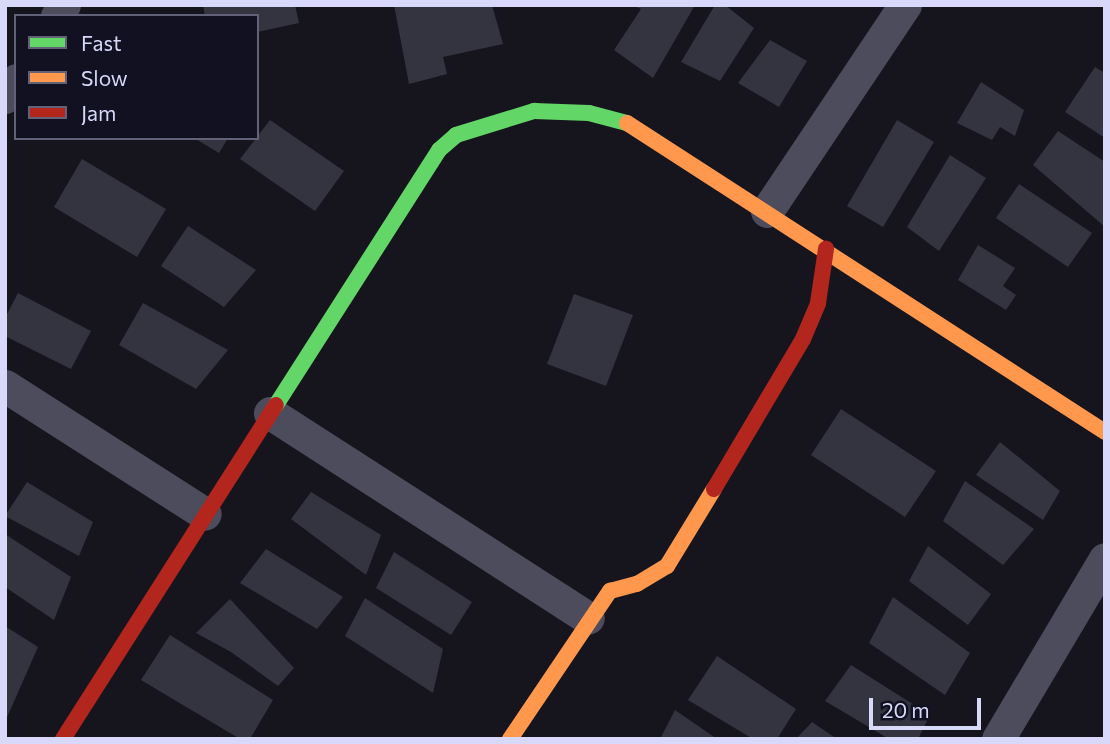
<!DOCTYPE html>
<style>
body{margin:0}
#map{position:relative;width:1110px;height:744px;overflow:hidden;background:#16151e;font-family:Commissioner,sans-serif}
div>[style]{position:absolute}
.building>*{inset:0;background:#343340}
.street>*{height:33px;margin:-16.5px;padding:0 16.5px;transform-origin:16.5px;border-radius:16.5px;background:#4c4c5d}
.fast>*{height:16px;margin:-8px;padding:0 8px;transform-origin:8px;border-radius:8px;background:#63d668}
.slow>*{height:16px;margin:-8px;padding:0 8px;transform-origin:8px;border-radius:8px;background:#ff974d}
.jam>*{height:16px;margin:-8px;padding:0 8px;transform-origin:8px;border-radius:8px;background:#b3261e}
span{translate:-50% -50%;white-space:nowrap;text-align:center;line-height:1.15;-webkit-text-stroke:5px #121122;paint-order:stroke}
.frame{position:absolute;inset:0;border:7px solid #d8d8fa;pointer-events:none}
.legend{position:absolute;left:14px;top:14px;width:245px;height:126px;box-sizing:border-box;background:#121122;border:2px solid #616178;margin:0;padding:9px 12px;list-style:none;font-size:21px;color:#d8d8fa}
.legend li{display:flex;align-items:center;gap:14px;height:35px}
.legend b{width:35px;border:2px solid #616178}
.scale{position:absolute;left:869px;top:698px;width:112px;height:32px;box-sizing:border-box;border:4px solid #d8d8fa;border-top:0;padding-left:9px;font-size:21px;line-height:24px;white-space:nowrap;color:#d8d8fa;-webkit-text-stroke:5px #121122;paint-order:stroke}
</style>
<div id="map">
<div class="building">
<div style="clip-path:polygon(203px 5px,295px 5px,299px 23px,257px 32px,257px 16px,205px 16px)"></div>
<div style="clip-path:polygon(394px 5px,492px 5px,503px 44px,443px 57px,447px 74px,409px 84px)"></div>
<div style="clip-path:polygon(633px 5px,695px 5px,653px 78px,614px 50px,641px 9px)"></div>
<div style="clip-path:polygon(715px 5px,725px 5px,754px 28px,720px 81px,681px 62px)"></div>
<div style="clip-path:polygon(770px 40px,807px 61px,779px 107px,738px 83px)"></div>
<div style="clip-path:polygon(1095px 67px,1105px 73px,1105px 138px,1065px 112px)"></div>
<div style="clip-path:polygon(981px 82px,1024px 110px,1015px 136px,1000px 127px,992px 140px,957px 123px)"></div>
<div style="clip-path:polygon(270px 120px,344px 171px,315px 211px,240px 159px)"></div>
<div style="clip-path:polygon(897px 120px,934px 142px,883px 227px,847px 206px)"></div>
<div style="clip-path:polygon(1058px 131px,1105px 162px,1105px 227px,1033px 165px)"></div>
<div style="clip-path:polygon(194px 138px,228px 138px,219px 153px)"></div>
<div style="clip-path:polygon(950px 155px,986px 178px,939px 251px,907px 227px)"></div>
<div style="clip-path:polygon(82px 159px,166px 209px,137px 257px,54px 207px)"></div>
<div style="clip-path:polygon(1019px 184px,1092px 233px,1068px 267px,996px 218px)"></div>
<div style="clip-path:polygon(188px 226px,256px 270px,224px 307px,161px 266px)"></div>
<div style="clip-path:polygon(978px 245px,1015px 268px,1003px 286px,1016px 295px,1006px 310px,958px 280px)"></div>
<div style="clip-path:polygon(18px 293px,91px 331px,71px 369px,5px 336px,5px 318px)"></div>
<div style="clip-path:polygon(574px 294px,633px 315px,606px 386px,547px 364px)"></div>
<div style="clip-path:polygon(143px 303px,228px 350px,196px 389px,119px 345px)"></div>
<div style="clip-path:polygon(841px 409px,936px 471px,905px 517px,811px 455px)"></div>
<div style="clip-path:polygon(1000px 442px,1060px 491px,1043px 520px,976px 475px)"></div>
<div style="clip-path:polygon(965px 481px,1034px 529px,1003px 565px,943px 521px)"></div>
<div style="clip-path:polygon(27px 482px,93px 522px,79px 556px,5px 516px)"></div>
<div style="clip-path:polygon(311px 492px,381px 535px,366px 575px,291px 519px)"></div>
<div style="clip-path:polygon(5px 534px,71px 577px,54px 620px,5px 587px)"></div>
<div style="clip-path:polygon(928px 546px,991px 594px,968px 625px,909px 581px)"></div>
<div style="clip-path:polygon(266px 549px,343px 597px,317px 629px,240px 583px)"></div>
<div style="clip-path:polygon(394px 552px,472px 602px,451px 635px,376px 588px)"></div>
<div style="clip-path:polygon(893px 597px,970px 653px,945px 695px,869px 643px)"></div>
<div style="clip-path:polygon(365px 598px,443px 649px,433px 693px,345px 636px)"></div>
<div style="clip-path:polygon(230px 599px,294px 668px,278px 686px,231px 652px,196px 633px)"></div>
<div style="clip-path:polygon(5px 626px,38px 647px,5px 722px)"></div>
<div style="clip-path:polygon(170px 635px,273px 700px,250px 739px,240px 739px,141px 680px)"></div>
<div style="clip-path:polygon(717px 656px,796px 709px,777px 739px,753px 739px,688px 700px)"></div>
<div style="clip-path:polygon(851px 665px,930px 715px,918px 739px,889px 739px,825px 701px)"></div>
<div style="clip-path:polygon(675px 710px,717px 739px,660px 739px)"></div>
<div style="clip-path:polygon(812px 722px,837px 739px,796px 739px)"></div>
</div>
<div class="street">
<div style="left:57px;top:16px;width:13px;rotate:-58deg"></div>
<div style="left:5px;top:97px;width:20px;rotate:-57deg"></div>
<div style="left:767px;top:211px;width:248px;rotate:-56.2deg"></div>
<div style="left:5px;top:386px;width:237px;rotate:32.6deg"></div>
<div style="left:270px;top:413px;width:378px;rotate:32.8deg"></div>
<div style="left:998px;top:739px;width:209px;rotate:-59.3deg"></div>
</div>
<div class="fast">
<div style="left:276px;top:405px;width:303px;rotate:-57.4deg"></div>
<div style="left:439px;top:150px;width:23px;rotate:-41deg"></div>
<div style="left:456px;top:135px;width:82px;rotate:-17.1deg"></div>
<div style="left:534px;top:111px;width:55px;rotate:2.1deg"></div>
<div style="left:589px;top:113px;width:39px;rotate:15deg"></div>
</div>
<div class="slow">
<div style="left:627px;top:123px;width:569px;rotate:32.88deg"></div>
<div style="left:510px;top:739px;width:179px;rotate:-56deg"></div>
<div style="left:610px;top:591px;width:28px;rotate:-15deg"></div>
<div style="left:637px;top:584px;width:35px;rotate:-31deg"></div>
<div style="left:667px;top:566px;width:90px;rotate:-58.6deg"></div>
</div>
<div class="jam">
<div style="left:714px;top:489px;width:174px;rotate:-59.3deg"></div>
<div style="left:803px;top:339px;width:39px;rotate:-67deg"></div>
<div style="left:818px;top:303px;width:55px;rotate:-81.6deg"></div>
<div style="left:63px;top:739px;width:396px;rotate:-57.5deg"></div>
</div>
<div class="frame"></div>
<ul class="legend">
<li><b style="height:9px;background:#63d668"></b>Fast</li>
<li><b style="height:9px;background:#ff974d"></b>Slow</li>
<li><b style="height:9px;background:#b3261e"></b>Jam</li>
</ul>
<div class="scale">20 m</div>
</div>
